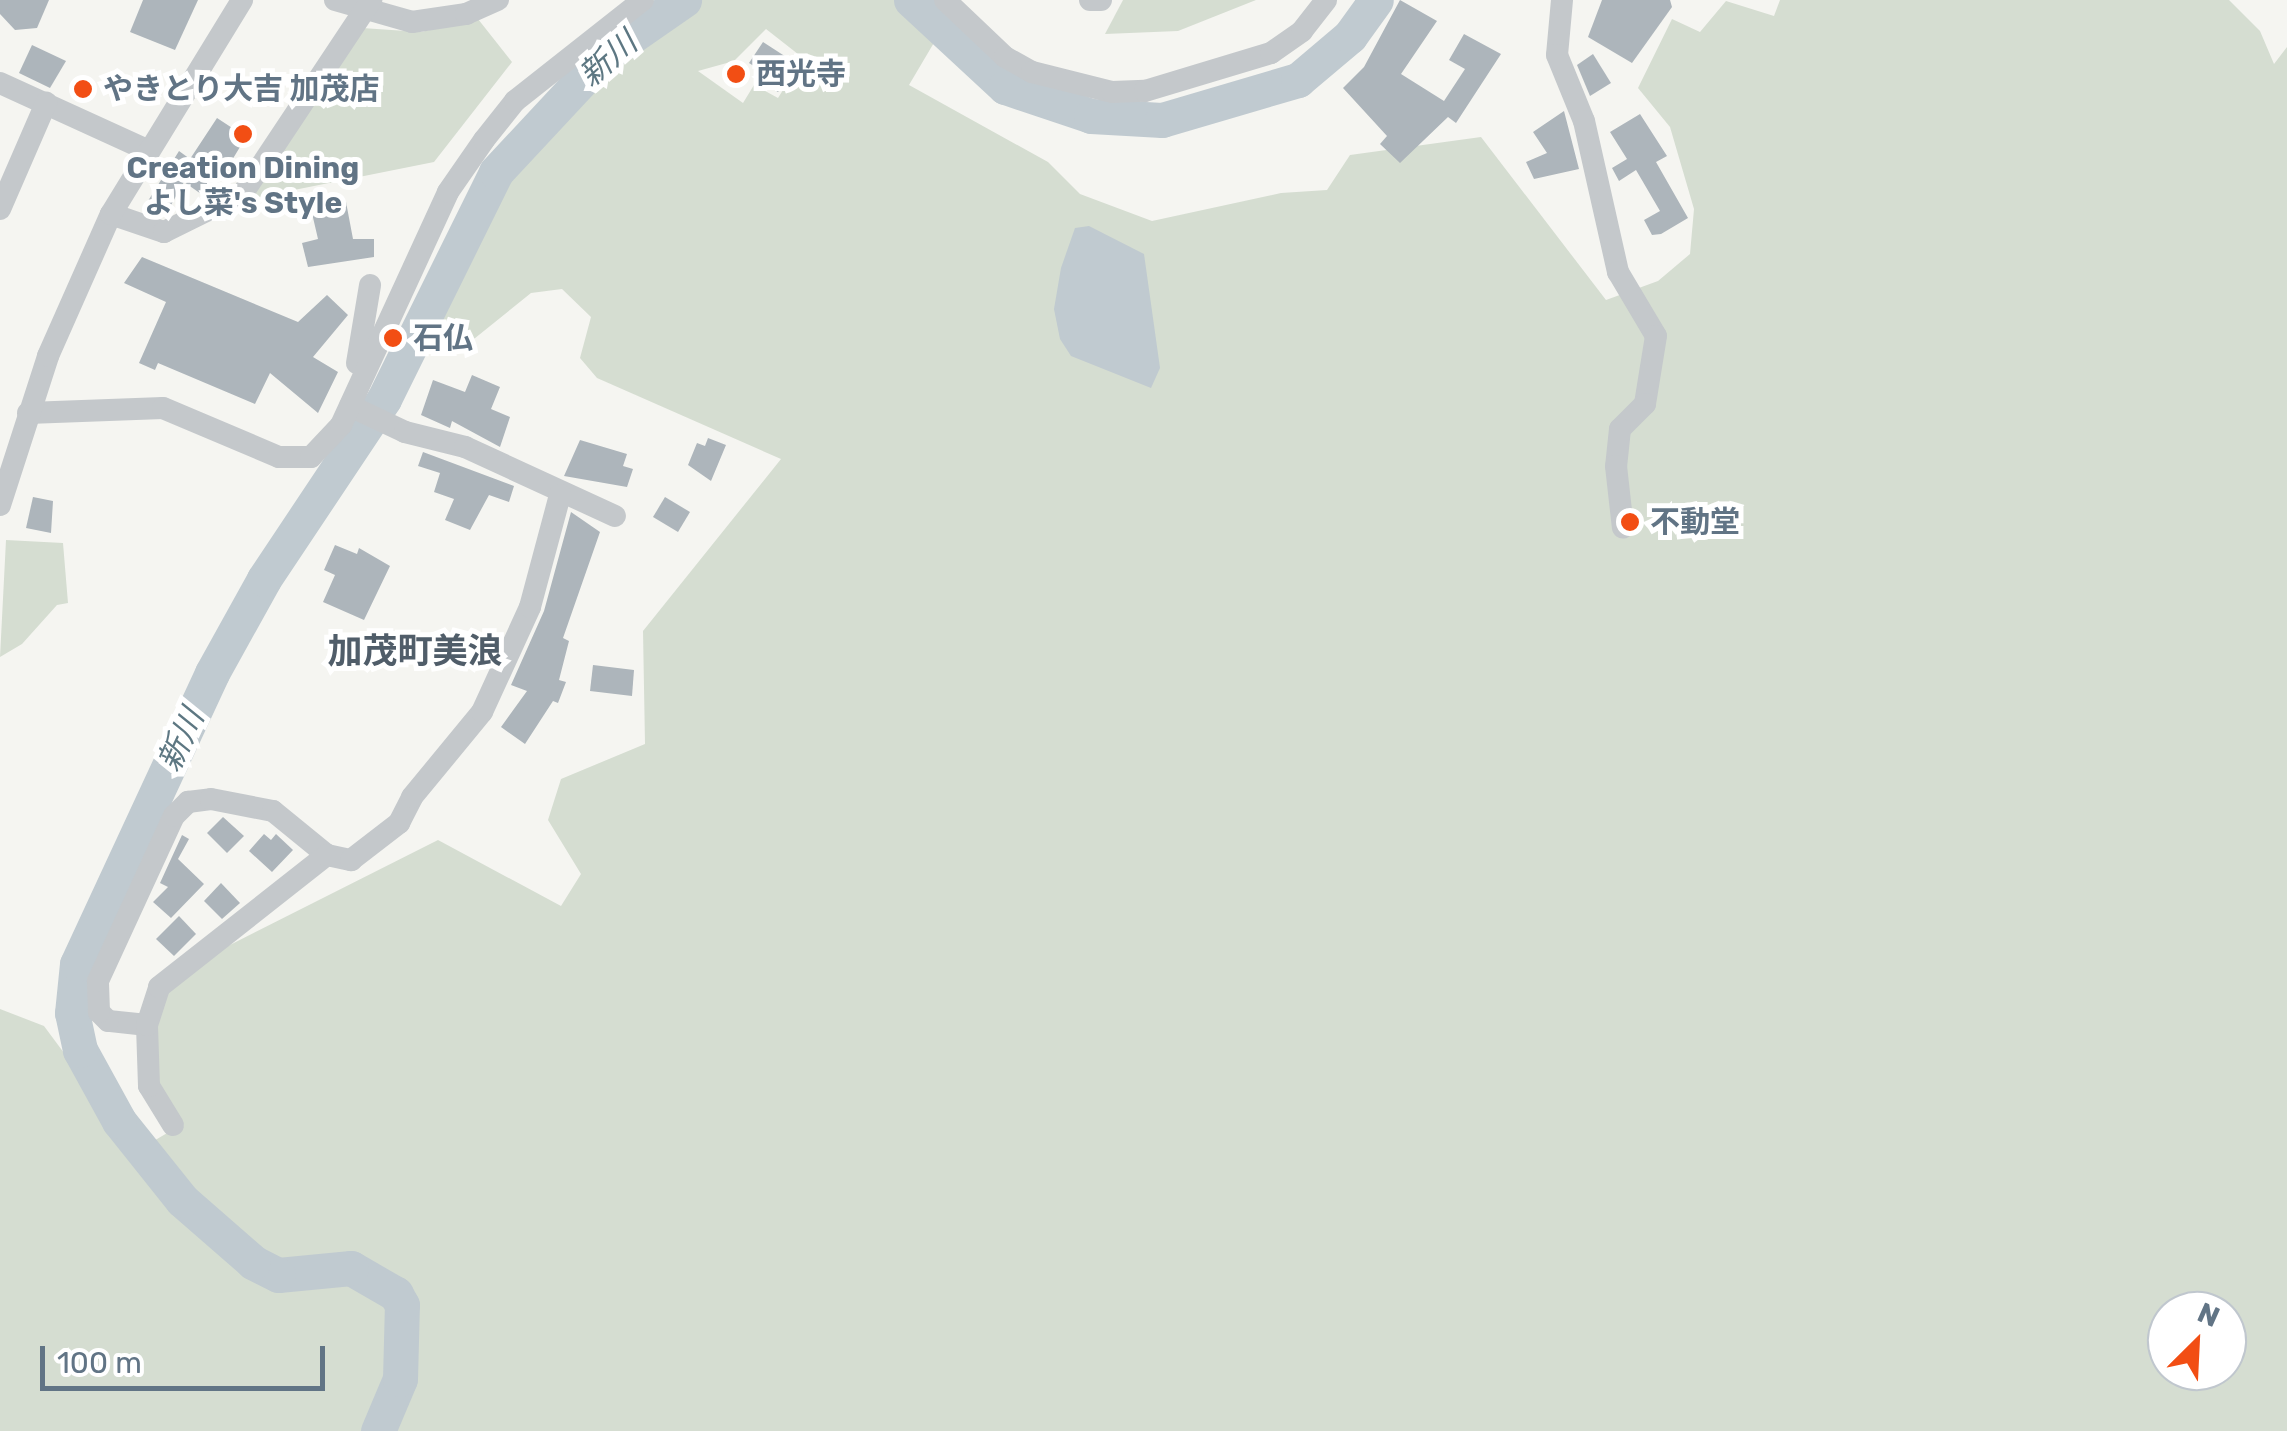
<!DOCTYPE html>
<meta charset="utf-8">
<style>
body{margin:0}
#map{position:relative;width:2287px;height:1431px;overflow:hidden;background:#f5f5f1;font-family:Rubik,"Noto Sans JP",sans-serif}
div>[style]{position:absolute}
.green>*{inset:0;background:#d5ddd1}
.water>*{inset:0;background:#c0cad0}
.river>*{height:35px;margin:-17.5px;padding:0 17.5px;transform-origin:17.5px;border-radius:17.5px;background:#c0cad0}
.building>*{inset:0;background:#adb5bb}
.minor>*{height:22px;margin:-11px;padding:0 11px;transform-origin:11px;border-radius:11px;background:#c4c8cb}
.dots>*{width:28px;height:28px;translate:-50% -50%;box-sizing:border-box;border:5px solid #fff;border-radius:50%}
span{translate:-50% -50%;white-space:nowrap;text-align:center;line-height:1.15;-webkit-text-stroke:10px #fff;paint-order:stroke}
.poi-label{font-size:30px;color:#617485;font-weight:700}
.left{translate:0 -50%;text-align:left}
.water-label{font-size:32px;color:#5d7782;font-style:italic}
.quarter-label{font-size:35px;color:#505d69;font-weight:700}
.north{position:absolute;left:2147px;top:1291px;width:100px;height:100px;box-sizing:border-box;background:#fff;border:2px solid #c0c7ce;border-radius:50%;rotate:24deg;font-size:28px;font-weight:700;line-height:40px;text-align:center;color:#617485}
.north::after{content:'';display:block;margin:auto;width:35px;height:45px;background:#f24e14;clip-path:polygon(50% 0,100% 100%,50% 72%,0 100%)}
.scale{position:absolute;left:40px;top:1346px;width:285px;height:45px;box-sizing:border-box;border:5px solid #617485;border-top:0;padding-left:12px;font-size:30px;line-height:35px;white-space:nowrap;color:#617485;-webkit-text-stroke:8px #fff;paint-order:stroke}
</style>
<div id="map">
<div class="green">
<div style="clip-path:polygon(evenodd,698px 0,894px 0,935px 41px,909px 85px,1048px 162px,1080px 194px,1152px 221px,1281px 193px,1327px 190px,1350px 155px,1481px 137px,1606px 300px,1658px 281px,1690px 254px,1694px 209px,1670px 127px,1638px 88px,1672px 19px,1700px 32px,1726px 1px,1774px 16px,1780px 0,2229px 0,2260px 31px,2274px 64px,2287px 47px,2287px 1431px,0 1431px,0 1009px,44px 1026px,93px 1092px,152px 1142px,179px 1126px,157px 1092px,152px 1032px,163px 990px,222px 949px,438px 840px,561px 906px,581px 874px,548px 820px,561px 779px,645px 744px,643px 631px,781px 459px,597px 378px,580px 358px,591px 317px,562px 289px,531px 293px,454px 355px,435px 353px,422px 326px,492px 187px,530px 138px,584px 82px,698px 0,766px 29px,803px 58px,778px 98px,754px 85px,743px 103px,698px 71px,734px 61px,766px 29px,698px 0,2167px 1311px,2227px 1311px,2227px 1371px,2167px 1371px,2167px 1311px)"></div>
<div style="clip-path:polygon(1123px 0,1256px 0,1178px 31px,1105px 34px)"></div>
<div style="clip-path:polygon(478px 19px,512px 62px,434px 162px,249px 199px,362px 28px,421px 32px)"></div>
<div style="clip-path:polygon(6px 540px,63px 543px,68px 603px,57px 605px,22px 644px,0 657px)"></div>
</div>
<div class="water">
<div style="clip-path:polygon(1089px 226px,1144px 254px,1160px 368px,1151px 388px,1071px 356px,1060px 339px,1054px 309px,1061px 268px,1075px 228px)"></div>
</div>
<div class="river">
<div style="left:911px;top:0;width:128px;rotate:42.8deg"></div>
<div style="left:1005px;top:87px;width:91px;rotate:18.6deg"></div>
<div style="left:1091px;top:116px;width:71px;rotate:3.2deg"></div>
<div style="left:1162px;top:120px;width:142px;rotate:-16.4deg"></div>
<div style="left:1298px;top:80px;width:68px;rotate:-40.2deg"></div>
<div style="left:1350px;top:36px;width:44px;rotate:-54.2deg"></div>
<div style="left:378px;top:1431px;width:56px;rotate:-67.1deg"></div>
<div style="left:400px;top:1379px;width:74px;rotate:-88.5deg"></div>
<div style="left:402px;top:1305px;width:13px;rotate:-119deg"></div>
<div style="left:396px;top:1294px;width:52px;rotate:-150deg"></div>
<div style="left:351px;top:1268px;width:73px;rotate:174.5deg"></div>
<div style="left:278px;top:1275px;width:28px;rotate:-153deg"></div>
<div style="left:253px;top:1262px;width:94px;rotate:-138.9deg"></div>
<div style="left:182px;top:1200px;width:101px;rotate:-128.6deg"></div>
<div style="left:119px;top:1121px;width:81px;rotate:-118.8deg"></div>
<div style="left:80px;top:1050px;width:38px;rotate:-102deg"></div>
<div style="left:72px;top:1013px;width:49px;rotate:-84.2deg"></div>
<div style="left:77px;top:964px;width:321px;rotate:-65.1deg"></div>
<div style="left:212px;top:673px;width:107px;rotate:-61deg"></div>
<div style="left:264px;top:579px;width:216px;rotate:-56.3deg"></div>
<div style="left:384px;top:399px;width:253px;rotate:-63.7deg"></div>
<div style="left:496px;top:172px;width:161px;rotate:-47deg"></div>
<div style="left:606px;top:54px;width:95px;rotate:-34.7deg"></div>
</div>
<div class="building">
<div style="clip-path:polygon(0 0,49px 0,37px 28px,15px 30px,0 14px)"></div>
<div style="clip-path:polygon(143px 0,198px 0,175px 50px,130px 32px)"></div>
<div style="clip-path:polygon(1400px 0,1437px 21px,1401px 74px,1444px 101px,1465px 69px,1449px 60px,1464px 34px,1501px 54px,1456px 123px,1448px 117px,1400px 163px,1380px 144px,1387px 136px,1343px 88px,1364px 67px)"></div>
<div style="clip-path:polygon(1602px 0,1670px 0,1672px 7px,1632px 63px,1588px 37px)"></div>
<div style="clip-path:polygon(763px 42px,797px 64px,778px 92px,766px 84px,771px 77px,749px 63px)"></div>
<div style="clip-path:polygon(32px 45px,66px 61px,50px 88px,19px 73px)"></div>
<div style="clip-path:polygon(1593px 54px,1611px 83px,1590px 96px,1577px 65px)"></div>
<div style="clip-path:polygon(1564px 111px,1579px 169px,1534px 179px,1526px 162px,1547px 153px,1533px 132px)"></div>
<div style="clip-path:polygon(1640px 114px,1667px 156px,1656px 162px,1688px 218px,1661px 234px,1652px 235px,1644px 220px,1660px 211px,1636px 170px,1619px 181px,1612px 168px,1627px 159px,1610px 132px)"></div>
<div style="clip-path:polygon(217px 118px,246px 137px,214px 190px,204px 196px,184px 182px,166px 214px,143px 209px,179px 151px,190px 159px)"></div>
<div style="clip-path:polygon(346px 202px,353px 239px,374px 239px,374px 257px,308px 267px,302px 243px,318px 239px,311px 209px)"></div>
<div style="clip-path:polygon(142px 257px,298px 322px,327px 295px,348px 315px,313px 357px,338px 372px,318px 413px,270px 373px,255px 404px,158px 363px,155px 370px,139px 363px,166px 302px,124px 283px)"></div>
<div style="clip-path:polygon(472px 375px,500px 387px,491px 409px,510px 417px,500px 447px,452px 421px,450px 428px,421px 415px,433px 380px,465px 392px)"></div>
<div style="clip-path:polygon(708px 438px,726px 445px,711px 481px,688px 465px,697px 443px,705px 446px)"></div>
<div style="clip-path:polygon(580px 440px,627px 454px,623px 466px,633px 469px,627px 487px,564px 476px)"></div>
<div style="clip-path:polygon(423px 452px,514px 486px,509px 502px,489px 495px,470px 530px,445px 520px,454px 499px,434px 492px,440px 473px,418px 466px)"></div>
<div style="clip-path:polygon(33px 497px,53px 501px,51px 533px,26px 528px)"></div>
<div style="clip-path:polygon(665px 497px,690px 512px,678px 532px,653px 517px)"></div>
<div style="clip-path:polygon(571px 512px,600px 532px,563px 638px,569px 641px,559px 680px,566px 682px,558px 703px,553px 701px,525px 744px,501px 727px,527px 691px,511px 685px,544px 611px)"></div>
<div style="clip-path:polygon(335px 545px,357px 554px,359px 548px,390px 566px,364px 620px,323px 602px,335px 575px,324px 570px)"></div>
<div style="clip-path:polygon(593px 665px,634px 670px,632px 696px,590px 691px)"></div>
<div style="clip-path:polygon(223px 817px,244px 836px,227px 853px,207px 833px)"></div>
<div style="clip-path:polygon(264px 834px,271px 840px,276px 834px,293px 850px,272px 872px,249px 851px)"></div>
<div style="clip-path:polygon(182px 835px,189px 839px,178px 859px,204px 884px,171px 918px,153px 902px,168px 887px,160px 883px)"></div>
<div style="clip-path:polygon(221px 883px,240px 903px,222px 919px,204px 901px)"></div>
<div style="clip-path:polygon(179px 916px,196px 934px,174px 956px,156px 939px)"></div>
</div>
<div class="minor">
<div style="left:335px;top:0;width:80px;rotate:15.9deg"></div>
<div style="left:412px;top:22px;width:55px;rotate:-8.4deg"></div>
<div style="left:466px;top:14px;width:35px;rotate:-24deg"></div>
<div style="left:945px;top:0;width:83px;rotate:43.5deg"></div>
<div style="left:1005px;top:57px;width:31px;rotate:29deg"></div>
<div style="left:1032px;top:72px;width:82px;rotate:14deg"></div>
<div style="left:1112px;top:92px;width:33px;rotate:-2deg"></div>
<div style="left:1145px;top:91px;width:132px;rotate:-16.8deg"></div>
<div style="left:1271px;top:53px;width:38px;rotate:-35deg"></div>
<div style="left:1302px;top:31px;width:39px;rotate:-52deg"></div>
<div style="left:1090px;top:0;width:11px"></div>
<div style="left:1562px;top:0;width:55px;rotate:95.2deg"></div>
<div style="left:1557px;top:55px;width:71px;rotate:67.8deg"></div>
<div style="left:1584px;top:121px;width:155px;rotate:77.3deg"></div>
<div style="left:1618px;top:272px;width:74px;rotate:59.3deg"></div>
<div style="left:1656px;top:336px;width:69px;rotate:99.2deg"></div>
<div style="left:1645px;top:404px;width:35px;rotate:135deg"></div>
<div style="left:1620px;top:429px;width:37px;rotate:96deg"></div>
<div style="left:1616px;top:466px;width:62px;rotate:83.6deg"></div>
<div style="left:0;top:83px;width:159px;rotate:24.5deg"></div>
<div style="left:0;top:209px;width:116px;rotate:-66.5deg"></div>
<div style="left:111px;top:214px;width:56px;rotate:18.8deg"></div>
<div style="left:164px;top:232px;width:88px;rotate:-26.3deg"></div>
<div style="left:243px;top:193px;width:232px;rotate:-56.4deg"></div>
<div style="left:357px;top:363px;width:79px;rotate:-80.5deg"></div>
<div style="left:350px;top:406px;width:61px;rotate:25.3deg"></div>
<div style="left:405px;top:432px;width:62px;rotate:14deg"></div>
<div style="left:465px;top:447px;width:165px;rotate:24.7deg"></div>
<div style="left:28px;top:413px;width:135px;rotate:-2.1deg"></div>
<div style="left:163px;top:408px;width:126px;rotate:22.9deg"></div>
<div style="left:279px;top:457px;width:32px"></div>
<div style="left:311px;top:457px;width:44px;rotate:-46.8deg"></div>
<div style="left:341px;top:425px;width:256px;rotate:-65.3deg"></div>
<div style="left:448px;top:192px;width:63px;rotate:-55.3deg"></div>
<div style="left:484px;top:140px;width:50px;rotate:-51.5deg"></div>
<div style="left:515px;top:101px;width:163px;rotate:-38.3deg"></div>
<div style="left:0;top:505px;width:157px;rotate:-72.1deg"></div>
<div style="left:48px;top:356px;width:155px;rotate:-66.1deg"></div>
<div style="left:111px;top:214px;width:251px;rotate:-58.5deg"></div>
<div style="left:147px;top:1025px;width:39px;rotate:-174deg"></div>
<div style="left:108px;top:1021px;width:13px;rotate:-135deg"></div>
<div style="left:99px;top:1012px;width:31px;rotate:-92deg"></div>
<div style="left:98px;top:981px;width:182px;rotate:-65.3deg"></div>
<div style="left:174px;top:816px;width:20px;rotate:-45deg"></div>
<div style="left:188px;top:802px;width:23px;rotate:-7deg"></div>
<div style="left:211px;top:799px;width:63px;rotate:11deg"></div>
<div style="left:273px;top:811px;width:70px;rotate:39.2deg"></div>
<div style="left:173px;top:1125px;width:46px;rotate:-121.6deg"></div>
<div style="left:149px;top:1086px;width:61px;rotate:-91.9deg"></div>
<div style="left:147px;top:1025px;width:40px;rotate:-72deg"></div>
<div style="left:159px;top:987px;width:214px;rotate:-38.2deg"></div>
<div style="left:327px;top:855px;width:25px;rotate:12deg"></div>
<div style="left:351px;top:860px;width:61px;rotate:-37.6deg"></div>
<div style="left:399px;top:823px;width:29px;rotate:-63deg"></div>
<div style="left:412px;top:797px;width:110px;rotate:-50.5deg"></div>
<div style="left:482px;top:712px;width:115px;rotate:-65.4deg"></div>
<div style="left:530px;top:607px;width:116px;rotate:-75deg"></div>
</div>
<div class="dots">
<div style="left:736px;top:74px;background:#f24e14"></div>
<div style="left:83px;top:89px;background:#f24e14"></div>
<div style="left:243px;top:134px;background:#f24e14"></div>
<div style="left:393px;top:338px;background:#f24e14"></div>
<div style="left:1630px;top:522px;background:#f24e14"></div>
</div>
<div class="poi-label">
<span class="left" style="left:756px;top:74px">西光寺</span>
<span class="left" style="left:103px;top:89px">やきとり大吉 加茂店</span>
<span style="left:243px;top:185px">Creation Dining<br>よし菜's Style</span>
<span class="left" style="left:413px;top:338px">石仏</span>
<span class="left" style="left:1650px;top:522px">不動堂</span>
</div>
<div class="water-label">
<span style="left:608px;top:59px;rotate:-41deg">新川</span>
<span style="left:181px;top:740px;rotate:-65deg">新川</span>
</div>
<div class="quarter-label">
<span style="left:415px;top:651px">加茂町美浪</span>
</div>
<div class="north">N</div>
<div class="scale">100 m</div>
</div>
